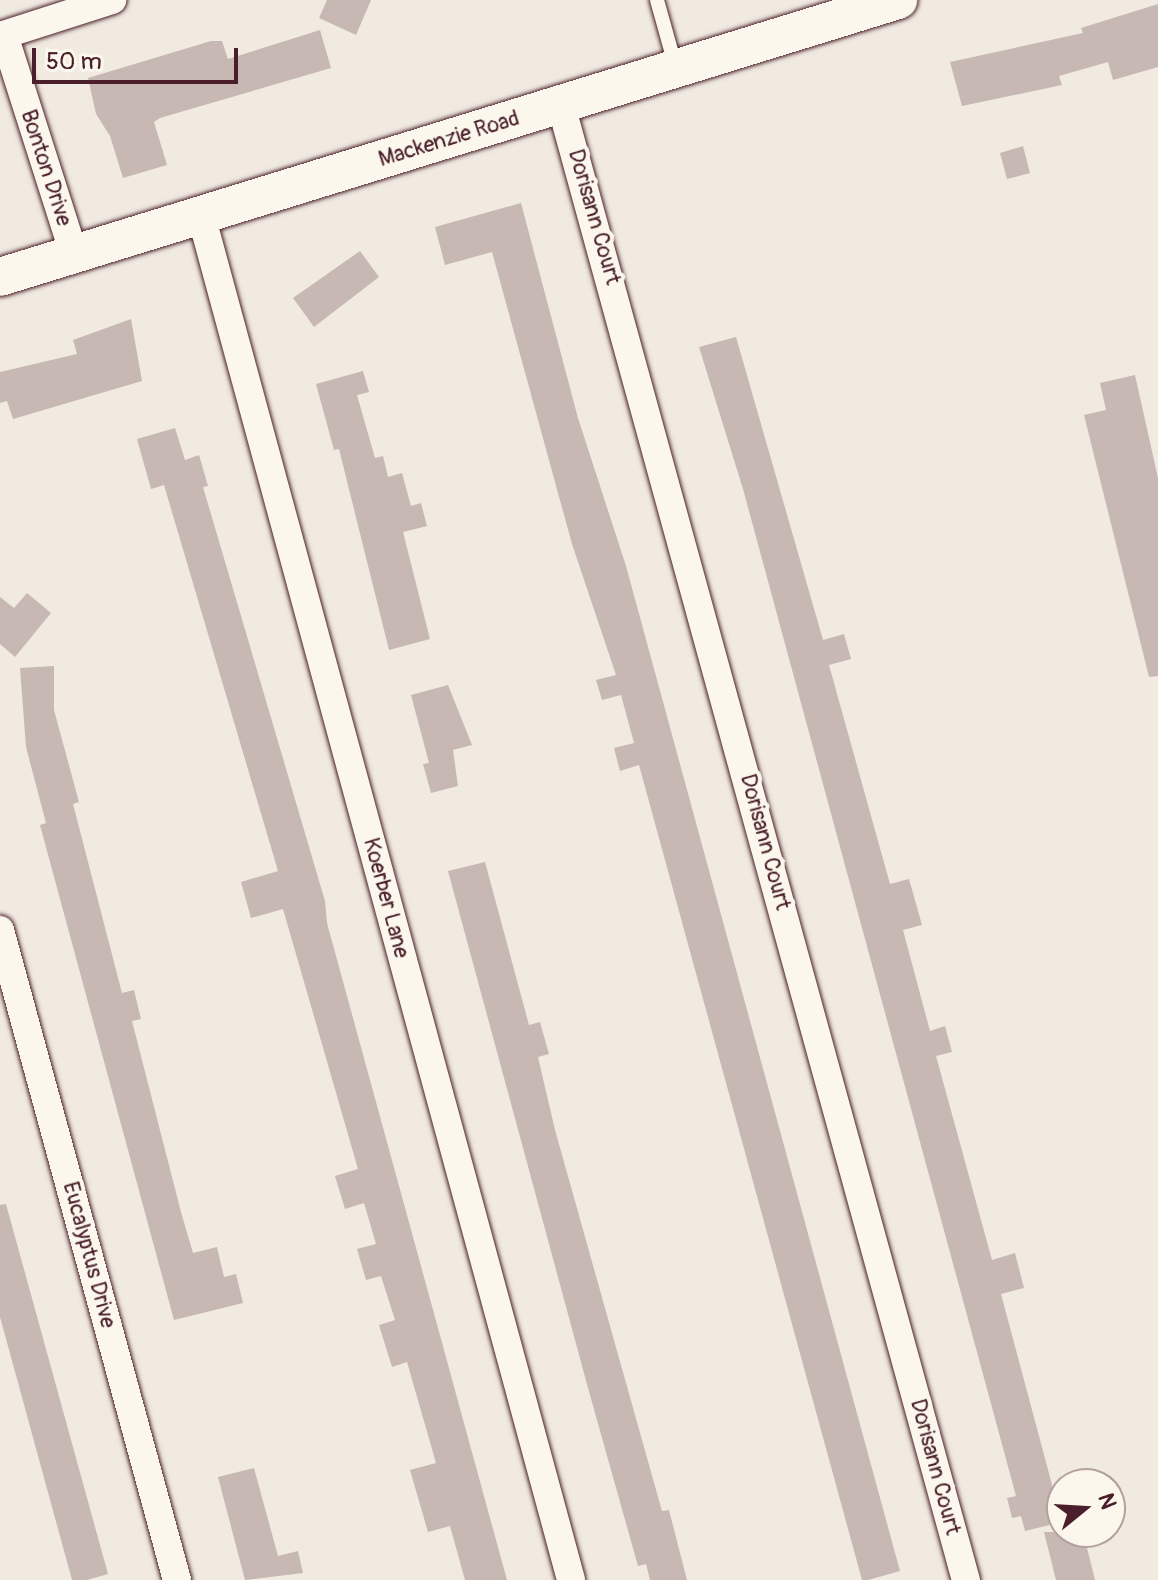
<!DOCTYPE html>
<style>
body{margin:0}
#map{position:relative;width:1158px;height:1580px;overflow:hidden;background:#f0eae0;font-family:Pangolin,sans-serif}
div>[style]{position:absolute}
.building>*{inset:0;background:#c8b8b3}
.roads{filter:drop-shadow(0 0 2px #4a1f2b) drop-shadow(0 0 2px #4a1f2b)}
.lane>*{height:14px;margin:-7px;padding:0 7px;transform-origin:7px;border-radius:7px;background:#fbf7ec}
.street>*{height:28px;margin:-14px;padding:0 14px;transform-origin:14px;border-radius:14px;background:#fbf7ec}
.secondary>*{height:38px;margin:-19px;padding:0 19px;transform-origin:19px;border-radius:19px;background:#fbf7ec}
span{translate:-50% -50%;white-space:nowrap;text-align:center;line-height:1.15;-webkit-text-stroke:8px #fbf7ec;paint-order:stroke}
.street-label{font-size:22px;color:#4a1f2b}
.north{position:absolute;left:1046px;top:1468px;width:80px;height:80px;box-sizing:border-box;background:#fbf7ec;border:2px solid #b4a19f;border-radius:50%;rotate:72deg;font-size:22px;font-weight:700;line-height:32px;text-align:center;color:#4a1f2b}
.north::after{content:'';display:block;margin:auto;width:28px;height:36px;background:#4a1f2b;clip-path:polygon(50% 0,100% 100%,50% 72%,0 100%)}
.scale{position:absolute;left:32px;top:48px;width:206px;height:36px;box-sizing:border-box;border:4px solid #4a1f2b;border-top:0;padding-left:10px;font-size:24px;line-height:28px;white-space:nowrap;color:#4a1f2b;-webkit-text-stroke:6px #fbf7ec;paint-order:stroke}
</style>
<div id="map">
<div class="building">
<div style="clip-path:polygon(327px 0,371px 0,356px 35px,319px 18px)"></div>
<div style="clip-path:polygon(1158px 4px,1158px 67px,1113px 80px,1108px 62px,1059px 76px,1062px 85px,962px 106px,950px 62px,1083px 33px,1081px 28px)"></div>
<div style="clip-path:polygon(320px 30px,331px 68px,160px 118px,154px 122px,167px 165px,123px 178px,110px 136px,96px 114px,88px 78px,211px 41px,222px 41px,228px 59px)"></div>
<div style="clip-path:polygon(1023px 146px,1030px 173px,1007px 179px,1000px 153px)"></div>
<div style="clip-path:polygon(521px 203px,578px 418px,626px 566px,900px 1571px,868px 1580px,862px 1580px,639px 765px,620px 771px,614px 748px,634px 743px,621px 695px,602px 700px,596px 680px,616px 675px,572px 544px,492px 252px,445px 265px,435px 227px)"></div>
<div style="clip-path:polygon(360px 251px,379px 277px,314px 327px,293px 298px)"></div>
<div style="clip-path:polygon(131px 319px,142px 381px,13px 419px,7px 401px,0 403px,0 372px,77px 354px,73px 340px)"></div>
<div style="clip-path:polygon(736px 337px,823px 640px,844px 634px,851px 659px,829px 665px,890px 884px,909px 879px,922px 925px,903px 930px,930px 1031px,945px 1026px,952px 1052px,936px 1056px,992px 1260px,1015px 1253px,1024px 1288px,1001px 1294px,1062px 1522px,1025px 1531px,1021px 1516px,1012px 1518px,1007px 1498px,1016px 1496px,743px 489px,699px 347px)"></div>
<div style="clip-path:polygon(363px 371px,369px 392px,357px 395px,375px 458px,383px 456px,388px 477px,402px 473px,411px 506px,421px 503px,427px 526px,403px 532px,430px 639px,389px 650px,339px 449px,334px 450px,316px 384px)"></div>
<div style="clip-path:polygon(1135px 375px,1158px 478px,1158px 676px,1149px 677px,1084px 415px,1106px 410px,1100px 383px)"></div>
<div style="clip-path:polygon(175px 428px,185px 460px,199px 455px,208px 486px,203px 487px,325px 901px,327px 923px,507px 1580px,465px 1580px,450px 1526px,428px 1532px,410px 1470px,436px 1463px,407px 1362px,392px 1367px,379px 1325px,395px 1320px,381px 1276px,366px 1280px,357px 1249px,376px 1244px,364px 1203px,345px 1209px,335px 1176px,358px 1169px,283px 909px,251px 918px,241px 882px,278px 871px,164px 485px,151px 489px,137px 439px)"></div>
<div style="clip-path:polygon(27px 593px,51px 613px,15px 657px,0 644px,0 597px,14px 608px)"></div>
<div style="clip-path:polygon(54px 666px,54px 710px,79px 802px,73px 804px,122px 993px,134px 990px,141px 1019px,132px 1021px,181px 1212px,193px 1253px,217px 1247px,224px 1277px,236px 1274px,243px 1303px,174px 1320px,40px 825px,46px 823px,26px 747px,20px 668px)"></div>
<div style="clip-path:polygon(448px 685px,472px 745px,453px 750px,458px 786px,431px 793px,423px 764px,429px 763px,411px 695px)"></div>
<div style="clip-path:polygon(485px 862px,529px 1025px,540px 1022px,549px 1054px,538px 1057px,555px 1130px,662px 1511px,669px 1510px,687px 1580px,650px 1580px,646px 1564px,638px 1566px,588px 1388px,448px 871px)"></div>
<div style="clip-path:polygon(6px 1204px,108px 1574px,87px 1580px,72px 1580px,0 1317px,0 1205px)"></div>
<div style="clip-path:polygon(254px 1468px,278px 1556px,298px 1551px,303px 1573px,245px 1580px,218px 1477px)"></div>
<div style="clip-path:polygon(1044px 1532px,1083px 1532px,1095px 1580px,1056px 1580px)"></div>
</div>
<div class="roads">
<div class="lane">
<div style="left:657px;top:0;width:71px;rotate:74.4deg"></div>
</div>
<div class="street">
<div style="left:4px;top:35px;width:230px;rotate:72.3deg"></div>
<div style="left:0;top:36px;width:118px;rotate:-17.8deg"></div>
<div style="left:561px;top:105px;width:1530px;rotate:74.65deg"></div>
<div style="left:201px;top:215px;width:1414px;rotate:74.83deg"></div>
<div style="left:0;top:930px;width:674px;rotate:74.77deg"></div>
</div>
<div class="secondary">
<div style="left:0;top:277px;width:940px;rotate:-17.14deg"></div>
</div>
</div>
<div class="street-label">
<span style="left:449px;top:139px;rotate:-17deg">Mackenzie Road</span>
<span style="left:46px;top:168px;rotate:72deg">Bonton Drive</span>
<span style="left:594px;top:217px;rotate:74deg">Dorisann Court</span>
<span style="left:765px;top:842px;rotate:75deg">Dorisann Court</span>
<span style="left:386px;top:898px;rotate:75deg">Koerber Lane</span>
<span style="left:89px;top:1255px;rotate:75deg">Eucalyptus Drive</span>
<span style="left:935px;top:1467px;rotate:75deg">Dorisann Court</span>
</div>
<div class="north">N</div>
<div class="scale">50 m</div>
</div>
